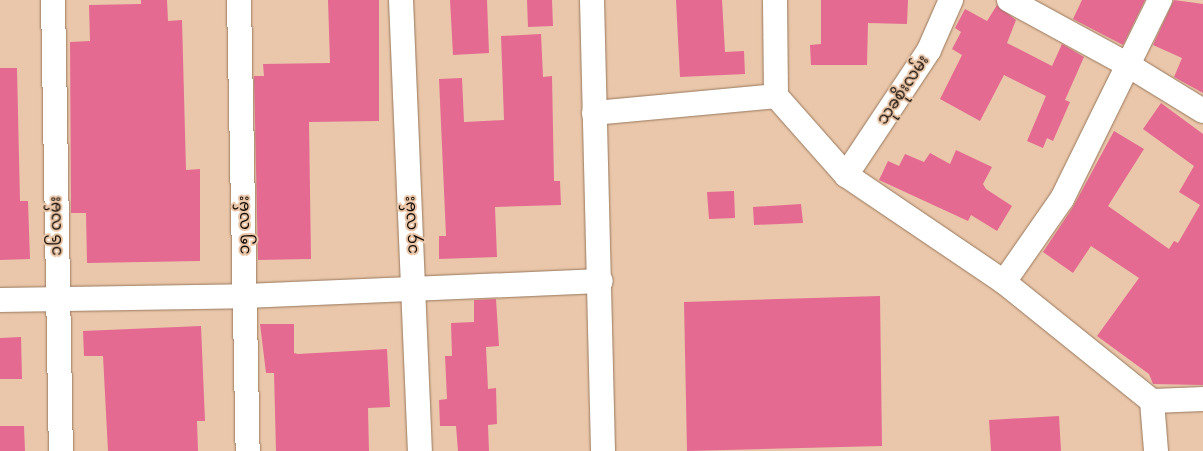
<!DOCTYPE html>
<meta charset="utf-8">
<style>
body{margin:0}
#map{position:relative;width:1203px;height:451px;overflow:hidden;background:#eac7aa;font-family:Karla,"Noto Sans Myanmar",sans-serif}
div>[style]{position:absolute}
.building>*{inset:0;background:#e46a92}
.roads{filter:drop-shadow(0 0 1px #98785d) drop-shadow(0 0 1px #98785d)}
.minor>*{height:24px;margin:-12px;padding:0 12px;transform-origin:12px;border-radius:12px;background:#fff}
span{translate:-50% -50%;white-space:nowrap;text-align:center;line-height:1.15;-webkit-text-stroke:4px #eac7aa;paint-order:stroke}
.street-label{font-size:16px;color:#160b03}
</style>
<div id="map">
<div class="building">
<div style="clip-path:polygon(141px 0,167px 0,168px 21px,182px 20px,186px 170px,200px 169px,200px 261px,87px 263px,86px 213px,71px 213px,70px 42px,90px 41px,89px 5px,141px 4px)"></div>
<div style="clip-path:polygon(328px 0,379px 0,379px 121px,309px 122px,311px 259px,258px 260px,254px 76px,264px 76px,263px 64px,330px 63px)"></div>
<div style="clip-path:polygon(450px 0,487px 0,489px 53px,453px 55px)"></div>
<div style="clip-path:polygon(527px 0,552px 0,553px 26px,528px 27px)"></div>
<div style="clip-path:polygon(676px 0,722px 0,725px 52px,744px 51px,745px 74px,680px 77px)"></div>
<div style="clip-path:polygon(821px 0,908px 0,907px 24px,868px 23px,867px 65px,811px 65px,810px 45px,821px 44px)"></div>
<div style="clip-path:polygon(1082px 0,1145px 0,1123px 45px,1073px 19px)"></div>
<div style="clip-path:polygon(1174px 0,1203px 4px,1203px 93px,1174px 77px,1182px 58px,1153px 45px)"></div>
<div style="clip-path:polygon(997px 5px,1016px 20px,1007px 43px,1052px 66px,1062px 44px,1084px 57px,1065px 100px,1070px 102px,1053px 141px,1047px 138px,1043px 148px,1027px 141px,1046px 96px,1004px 75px,980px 121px,940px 99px,962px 55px,952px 49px,961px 32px,955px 28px,965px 9px,987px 21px)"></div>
<div style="clip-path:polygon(541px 34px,543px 77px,552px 76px,554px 181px,560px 181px,561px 205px,495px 207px,497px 257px,439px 259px,439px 236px,446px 236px,439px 79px,462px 78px,464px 122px,504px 120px,501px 36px)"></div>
<div style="clip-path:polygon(0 68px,17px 68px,20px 201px,28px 201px,30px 259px,0 260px)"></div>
<div style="clip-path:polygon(1161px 103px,1203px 134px,1203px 385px,1153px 384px,1149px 374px,1097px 336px,1139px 278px,1091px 246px,1073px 273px,1043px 252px,1073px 207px,1114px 131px,1144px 149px,1108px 206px,1169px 249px,1174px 241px,1178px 243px,1200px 205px,1179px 192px,1194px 166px,1143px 129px)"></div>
<div style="clip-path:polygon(956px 150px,992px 167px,983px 184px,986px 189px,1012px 206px,997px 231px,971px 215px,968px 221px,879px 180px,888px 161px,899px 166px,905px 154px,924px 162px,930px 153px,950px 164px)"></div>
<div style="clip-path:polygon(734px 191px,735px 218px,709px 219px,707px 192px)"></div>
<div style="clip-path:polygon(801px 204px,803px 223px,754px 225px,753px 207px)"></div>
<div style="clip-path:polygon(880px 296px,882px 446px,687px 451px,684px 302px)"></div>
<div style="clip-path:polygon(496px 299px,499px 346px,486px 347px,488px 389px,496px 388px,497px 424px,488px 425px,489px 451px,458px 451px,456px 426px,440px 426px,439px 400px,447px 399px,445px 356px,452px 356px,451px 323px,474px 322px,474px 300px)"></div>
<div style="clip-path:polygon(260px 324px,294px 324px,294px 353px,298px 354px,387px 349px,390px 407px,368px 408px,369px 451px,276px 451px,274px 373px,266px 373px)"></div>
<div style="clip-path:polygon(201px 326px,205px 421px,197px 421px,198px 451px,108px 451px,103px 356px,84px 356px,83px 331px)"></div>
<div style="clip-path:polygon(21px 337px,22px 379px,0 379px,0 338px)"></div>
<div style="clip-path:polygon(1059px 416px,1061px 451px,991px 451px,989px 420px)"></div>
<div style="clip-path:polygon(0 426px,24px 426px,25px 451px,0 451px)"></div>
</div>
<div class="roads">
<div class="minor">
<div style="left:53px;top:0;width:451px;rotate:89deg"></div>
<div style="left:239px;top:0;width:451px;rotate:88.9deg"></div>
<div style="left:401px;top:0;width:451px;rotate:87.6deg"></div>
<div style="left:592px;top:0;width:451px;rotate:88.6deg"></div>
<div style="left:775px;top:0;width:96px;rotate:89.4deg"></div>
<div style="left:1009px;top:0;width:136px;rotate:28.6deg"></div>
<div style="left:1128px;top:65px;width:88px;rotate:31.5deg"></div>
<div style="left:594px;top:113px;width:183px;rotate:-5.3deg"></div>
<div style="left:776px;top:96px;width:106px;rotate:48.5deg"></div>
<div style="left:846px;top:175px;width:191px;rotate:34.1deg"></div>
<div style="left:1004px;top:282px;width:190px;rotate:38.8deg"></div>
<div style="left:1152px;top:401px;width:50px;rotate:85.4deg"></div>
<div style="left:846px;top:175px;width:150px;rotate:-56.4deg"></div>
<div style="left:929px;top:50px;width:55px;rotate:-66.3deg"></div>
<div style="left:1004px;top:282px;width:101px;rotate:-55.1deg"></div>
<div style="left:1062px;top:199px;width:222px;rotate:-63.8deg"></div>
<div style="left:0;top:300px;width:245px;rotate:-0.9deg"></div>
<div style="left:245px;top:296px;width:356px;rotate:-2.4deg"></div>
<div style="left:1152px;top:401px;width:51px;rotate:-2.2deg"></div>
</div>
</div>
<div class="street-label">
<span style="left:903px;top:90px;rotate:-56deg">သုခစိုးလမ်း</span>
<span style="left:244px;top:225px;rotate:-91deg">၁၅ လမ်း</span>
<span style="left:411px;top:225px;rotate:-93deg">၁၄ လမ်း</span>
<span style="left:56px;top:226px;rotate:-91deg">၁၆ လမ်း</span>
</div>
</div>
